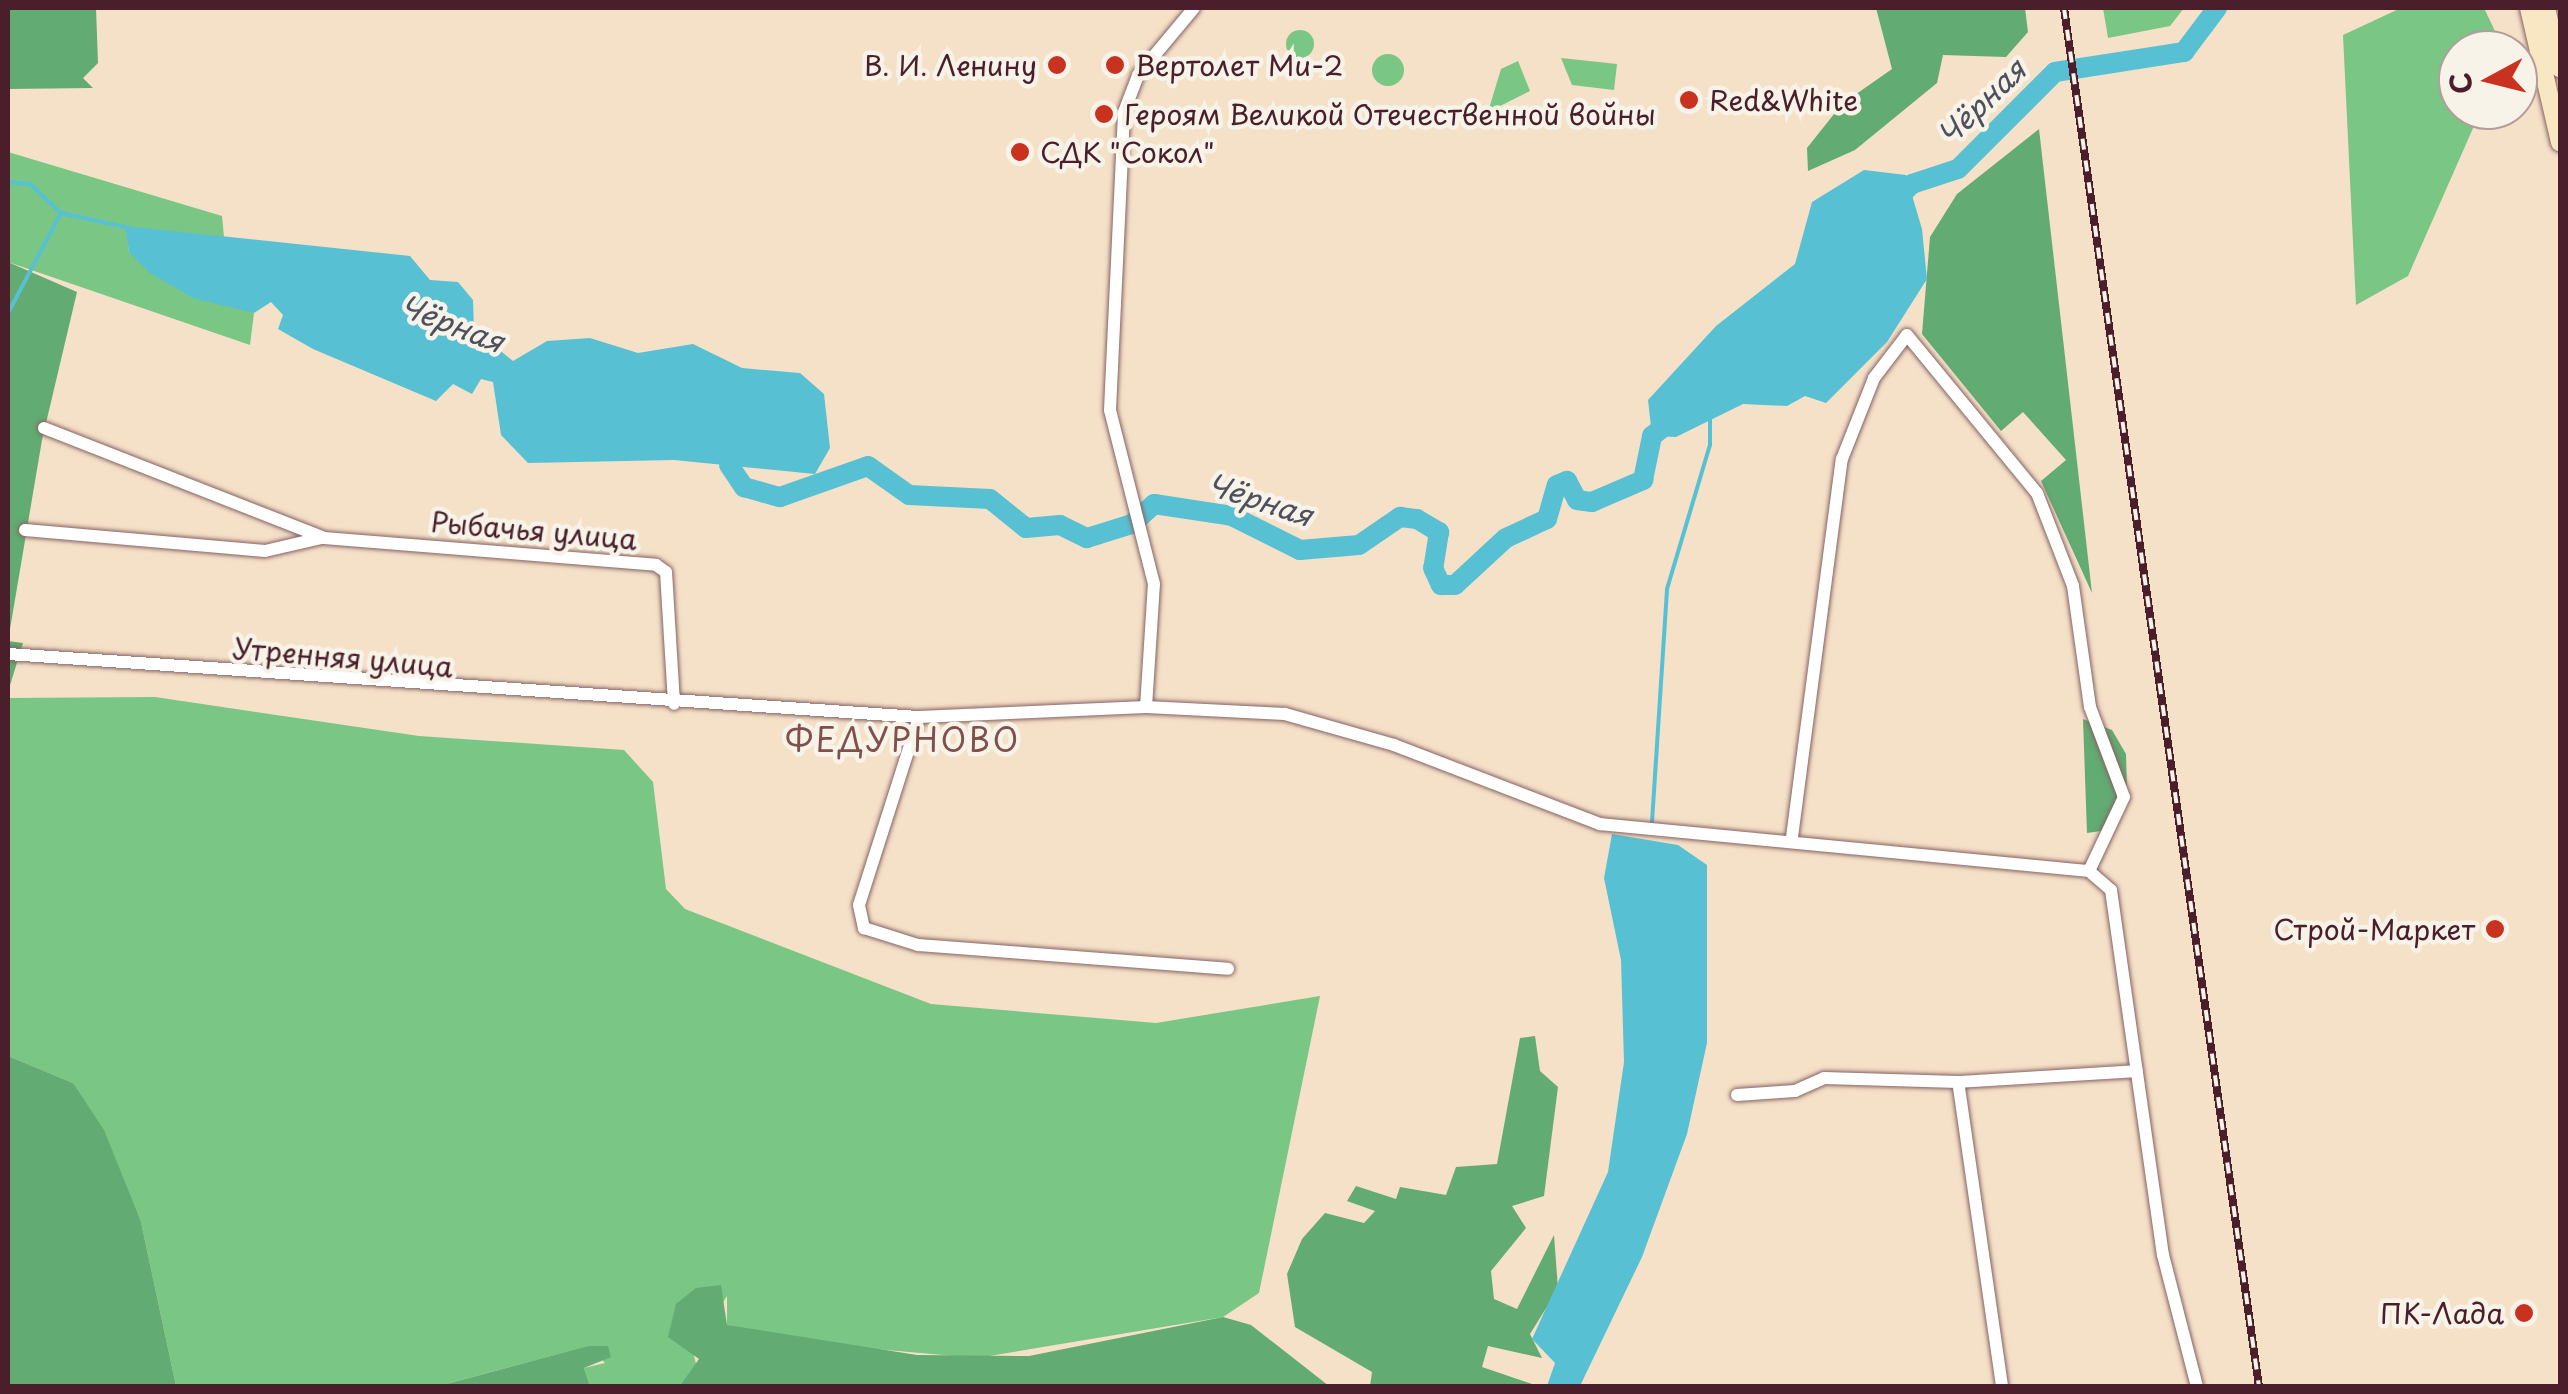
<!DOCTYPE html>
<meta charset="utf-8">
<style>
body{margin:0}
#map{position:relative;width:2568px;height:1394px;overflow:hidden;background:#f5e0c8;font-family:"Playpen Sans",sans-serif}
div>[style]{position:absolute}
.green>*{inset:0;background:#79c685}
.round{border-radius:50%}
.forest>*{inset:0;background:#62ab72}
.water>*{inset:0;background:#57c1d3}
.stream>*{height:4px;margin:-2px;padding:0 2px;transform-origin:2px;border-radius:2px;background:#57c1d3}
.river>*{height:20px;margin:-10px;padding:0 10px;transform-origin:10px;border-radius:10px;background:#57c1d3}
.roads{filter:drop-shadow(0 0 2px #866362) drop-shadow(0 0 2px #866362)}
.minor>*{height:12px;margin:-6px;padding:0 6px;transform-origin:6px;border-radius:6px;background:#fff}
.secondary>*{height:18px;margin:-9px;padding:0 9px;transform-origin:9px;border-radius:9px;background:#f9e7c3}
.rail>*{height:8px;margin-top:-4px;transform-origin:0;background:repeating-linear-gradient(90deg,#f7f3e8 0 11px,#4a1f2b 0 22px);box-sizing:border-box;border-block:2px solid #4a1f2b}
.dots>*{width:28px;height:28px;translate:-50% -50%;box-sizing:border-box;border:5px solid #f7f3e8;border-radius:50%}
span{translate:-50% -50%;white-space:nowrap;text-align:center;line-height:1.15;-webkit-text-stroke:9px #f7f3e8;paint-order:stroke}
.poi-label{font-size:28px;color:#4a1f2b}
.right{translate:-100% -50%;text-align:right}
.left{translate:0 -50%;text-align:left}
.street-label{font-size:28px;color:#4a1f2b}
.water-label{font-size:30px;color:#4e505d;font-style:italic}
.quarter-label{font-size:32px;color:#81504d;letter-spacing:2.5px}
.frame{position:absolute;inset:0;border:10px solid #4a1f2b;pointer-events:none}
.north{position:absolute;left:2438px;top:30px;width:100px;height:100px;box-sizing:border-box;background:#f7f3e8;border:2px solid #b29e9c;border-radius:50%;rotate:263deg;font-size:28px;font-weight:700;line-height:40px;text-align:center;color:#4a1f2b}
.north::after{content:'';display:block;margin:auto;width:35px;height:45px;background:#c8321e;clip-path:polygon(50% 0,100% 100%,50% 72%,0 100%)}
</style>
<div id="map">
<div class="green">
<div style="clip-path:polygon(2103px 8px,2184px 8px,2170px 26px,2108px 38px)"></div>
<div style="clip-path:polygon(2401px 8px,2484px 8px,2504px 50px,2458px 50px,2458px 110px,2481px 110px,2408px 276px,2356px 305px,2343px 35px)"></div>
<div class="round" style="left:1286px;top:30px;width:28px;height:28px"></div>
<div class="round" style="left:1372px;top:54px;width:32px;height:32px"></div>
<div style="clip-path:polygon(1561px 58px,1617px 64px,1614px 90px,1572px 85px)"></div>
<div style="clip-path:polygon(1518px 61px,1530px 91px,1488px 112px,1501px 69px)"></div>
<div style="clip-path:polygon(8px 152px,222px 216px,224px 237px,126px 227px,129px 252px,254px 313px,250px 345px,8px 262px)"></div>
<div style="clip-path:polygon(155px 697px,419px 736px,624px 750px,653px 782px,666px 889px,685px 909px,931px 1004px,1156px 1023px,1320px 996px,1259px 1293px,1223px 1317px,977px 1358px,785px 1341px,727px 1325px,727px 1296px,693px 1352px,698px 1372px,680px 1386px,590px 1386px,584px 1368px,605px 1363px,589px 1346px,439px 1386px,176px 1386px,141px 1222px,73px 1083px,8px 1056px,8px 698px)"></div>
</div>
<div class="forest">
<div style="clip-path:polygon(8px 8px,96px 8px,98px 63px,83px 78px,93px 88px,8px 89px)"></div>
<div style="clip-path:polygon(1876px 8px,2025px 8px,2028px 32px,2006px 57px,1943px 55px,1937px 83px,1855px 150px,1808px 171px,1807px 148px,1842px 104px,1892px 69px)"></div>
<div style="clip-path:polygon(2039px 129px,2092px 593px,2041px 481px,2066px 460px,2023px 412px,2001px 431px,1922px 334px,1930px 237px,1957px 194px)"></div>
<div style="clip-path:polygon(8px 262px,77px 292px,42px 440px,8px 641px,23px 643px,8px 692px)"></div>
<div style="clip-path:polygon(2083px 719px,2112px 730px,2126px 754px,2127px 789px,2101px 831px,2087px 833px)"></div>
<div style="clip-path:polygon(1535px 1036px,1540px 1071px,1558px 1087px,1544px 1196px,1512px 1206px,1526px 1228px,1491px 1271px,1494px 1299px,1517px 1309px,1554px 1235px,1558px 1289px,1530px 1334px,1542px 1358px,1488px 1346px,1482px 1367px,1538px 1386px,1370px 1386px,1372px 1372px,1295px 1327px,1287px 1274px,1302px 1239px,1325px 1213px,1364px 1223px,1375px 1211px,1347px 1201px,1356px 1186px,1396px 1199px,1400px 1187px,1446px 1195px,1456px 1167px,1497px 1164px,1520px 1038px)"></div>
<div style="clip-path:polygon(8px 1056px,73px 1083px,104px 1130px,141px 1222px,176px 1386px,8px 1386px)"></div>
<div style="clip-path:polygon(721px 1285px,727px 1325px,917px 1355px,1029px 1356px,1223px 1317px,1251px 1325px,1329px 1386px,680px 1386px,699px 1359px,668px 1337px,676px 1304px,696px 1288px)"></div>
<div style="clip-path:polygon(588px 1346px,608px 1346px,611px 1357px,584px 1368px,590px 1386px,439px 1386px)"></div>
</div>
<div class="water">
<div style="clip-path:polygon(1864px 170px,1906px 175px,1922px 229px,1927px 279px,1887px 342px,1826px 403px,1805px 396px,1787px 406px,1743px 404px,1676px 437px,1652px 436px,1648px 400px,1716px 326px,1795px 264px,1812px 202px)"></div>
<div style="clip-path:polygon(125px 226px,410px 256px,430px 280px,458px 282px,473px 300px,474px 330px,513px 361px,547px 341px,590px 338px,638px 353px,693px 344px,742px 368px,800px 373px,824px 394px,830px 448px,815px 474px,674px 460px,528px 463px,501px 435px,493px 382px,481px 379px,472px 394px,453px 384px,436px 401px,313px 349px,278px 329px,283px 315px,271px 302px,254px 313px,193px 298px,150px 273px,129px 252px)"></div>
<div style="clip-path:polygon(1612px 834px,1678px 845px,1707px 865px,1707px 1043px,1687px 1134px,1642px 1257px,1580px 1386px,1547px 1386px,1555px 1363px,1532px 1339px,1608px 1172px,1624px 1062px,1621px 960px,1604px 878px)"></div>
</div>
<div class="stream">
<div style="left:8px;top:182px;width:22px;rotate:5deg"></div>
<div style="left:30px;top:184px;width:42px;rotate:43.1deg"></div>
<div style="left:61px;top:213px;width:71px;rotate:12.3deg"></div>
<div style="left:8px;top:313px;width:113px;rotate:-62.1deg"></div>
<div style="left:1652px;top:822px;width:233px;rotate:-86.3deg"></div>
<div style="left:1667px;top:589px;width:150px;rotate:-73.4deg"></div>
<div style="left:1710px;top:445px;width:31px;rotate:-90deg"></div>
</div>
<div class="river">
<div style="left:1895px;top:201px;width:24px;rotate:-45deg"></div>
<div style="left:1912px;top:184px;width:48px;rotate:-18.1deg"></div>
<div style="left:1958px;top:169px;width:137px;rotate:-45deg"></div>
<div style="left:2055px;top:72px;width:131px;rotate:-8.8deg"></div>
<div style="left:2184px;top:52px;width:55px;rotate:-53.1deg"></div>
<div style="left:729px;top:465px;width:27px;rotate:56deg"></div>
<div style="left:744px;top:487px;width:37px;rotate:16deg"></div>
<div style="left:780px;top:497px;width:93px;rotate:-19.4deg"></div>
<div style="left:868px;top:466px;width:50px;rotate:35.3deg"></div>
<div style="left:909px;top:495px;width:81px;rotate:2.8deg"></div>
<div style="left:990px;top:499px;width:46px;rotate:38.9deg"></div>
<div style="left:1026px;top:528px;width:34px;rotate:-5deg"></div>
<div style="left:1060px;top:525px;width:30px;rotate:26deg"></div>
<div style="left:1087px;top:538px;width:47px;rotate:-17.3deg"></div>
<div style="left:1132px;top:524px;width:30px;rotate:-42deg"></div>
<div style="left:1154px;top:504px;width:79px;rotate:8.7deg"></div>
<div style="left:1232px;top:516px;width:76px;rotate:26.6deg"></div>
<div style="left:1300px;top:550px;width:59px;rotate:-4.8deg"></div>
<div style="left:1359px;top:545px;width:50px;rotate:-34.3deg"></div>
<div style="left:1400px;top:517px;width:17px;rotate:7deg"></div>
<div style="left:1417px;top:519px;width:26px;rotate:31deg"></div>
<div style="left:1439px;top:532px;width:36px;rotate:99deg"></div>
<div style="left:1433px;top:568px;width:19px;rotate:65deg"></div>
<div style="left:1441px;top:585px;width:14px"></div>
<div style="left:1455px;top:585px;width:69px;rotate:-42.7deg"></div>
<div style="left:1506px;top:538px;width:45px;rotate:-24.9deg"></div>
<div style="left:1547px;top:519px;width:35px;rotate:-74deg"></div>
<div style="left:1557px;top:485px;width:11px;rotate:-22deg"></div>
<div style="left:1567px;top:481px;width:21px;rotate:62deg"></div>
<div style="left:1577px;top:500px;width:15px;rotate:8deg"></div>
<div style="left:1592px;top:502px;width:56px;rotate:-23.3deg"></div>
<div style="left:1643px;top:480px;width:45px;rotate:-78.4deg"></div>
<div style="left:1652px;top:436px;width:24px;rotate:-38deg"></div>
</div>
<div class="roads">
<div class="minor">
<div style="left:44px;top:428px;width:301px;rotate:21.4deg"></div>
<div style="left:324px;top:538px;width:333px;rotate:4.6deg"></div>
<div style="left:656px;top:565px;width:12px;rotate:35deg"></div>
<div style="left:666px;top:572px;width:132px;rotate:86.5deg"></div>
<div style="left:25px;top:530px;width:241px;rotate:5deg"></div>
<div style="left:265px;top:551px;width:57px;rotate:-13.1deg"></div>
<div style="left:8px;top:654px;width:913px;rotate:3.96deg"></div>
<div style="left:919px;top:717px;width:227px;rotate:-2.5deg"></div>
<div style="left:1146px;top:707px;width:139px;rotate:2.9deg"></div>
<div style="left:1285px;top:714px;width:113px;rotate:15.9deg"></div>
<div style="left:1394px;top:745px;width:221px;rotate:21deg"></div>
<div style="left:1600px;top:824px;width:491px;rotate:5.5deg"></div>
<div style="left:2089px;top:871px;width:29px;rotate:41deg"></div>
<div style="left:2111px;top:890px;width:369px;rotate:81.9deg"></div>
<div style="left:2163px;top:1255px;width:135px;rotate:75.5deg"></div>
<div style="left:1146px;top:707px;width:123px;rotate:-86.3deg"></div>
<div style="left:1154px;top:584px;width:179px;rotate:-104.2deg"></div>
<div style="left:1110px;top:410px;width:298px;rotate:-87.3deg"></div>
<div style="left:1124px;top:112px;width:40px;rotate:-69deg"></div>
<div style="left:1138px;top:75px;width:87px;rotate:-50.1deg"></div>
<div style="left:919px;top:717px;width:197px;rotate:107.7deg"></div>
<div style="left:859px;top:905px;width:24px;rotate:78deg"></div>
<div style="left:864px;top:928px;width:57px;rotate:17.5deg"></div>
<div style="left:918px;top:945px;width:311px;rotate:4.4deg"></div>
<div style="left:1792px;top:837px;width:381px;rotate:-82.5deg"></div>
<div style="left:1842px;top:459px;width:87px;rotate:-68.4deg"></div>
<div style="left:1874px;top:378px;width:54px;rotate:-52.5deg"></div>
<div style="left:1907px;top:335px;width:205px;rotate:50.6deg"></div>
<div style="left:2037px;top:493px;width:100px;rotate:68.8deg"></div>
<div style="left:2073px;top:586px;width:122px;rotate:82deg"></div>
<div style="left:2090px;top:707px;width:96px;rotate:69.3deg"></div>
<div style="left:2124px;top:797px;width:82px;rotate:115.3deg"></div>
<div style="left:1737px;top:1095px;width:58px;rotate:-3.9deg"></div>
<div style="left:1795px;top:1091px;width:32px;rotate:-24deg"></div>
<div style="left:1824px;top:1078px;width:134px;rotate:1.7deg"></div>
<div style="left:2002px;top:1386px;width:307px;rotate:-98.2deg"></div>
<div style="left:1958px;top:1082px;width:179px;rotate:-3.5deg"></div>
</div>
<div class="secondary">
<div style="left:2529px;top:8px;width:138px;rotate:77deg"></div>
<div style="left:2546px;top:8px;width:62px;rotate:76.9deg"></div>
</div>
</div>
<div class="rail">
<div style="left:2064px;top:8px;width:1392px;rotate:81.95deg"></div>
</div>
<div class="dots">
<div style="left:1057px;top:65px;background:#c8321e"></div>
<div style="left:1115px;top:65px;background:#c8321e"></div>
<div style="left:1689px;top:100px;background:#c8321e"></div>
<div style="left:1104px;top:114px;background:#c8321e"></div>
<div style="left:1020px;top:152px;background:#c8321e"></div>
<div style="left:2495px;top:929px;background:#c8321e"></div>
<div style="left:2524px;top:1313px;background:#c8321e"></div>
</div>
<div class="poi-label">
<span class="right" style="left:1037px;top:65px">В. И. Ленину</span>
<span class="left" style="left:1135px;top:65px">Вертолет Ми-2</span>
<span class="left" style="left:1709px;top:100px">Red&amp;White</span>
<span class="left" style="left:1124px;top:114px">Героям Великой Отечественной войны</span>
<span class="left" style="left:1040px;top:152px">СДК "Сокол"</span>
<span class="right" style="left:2475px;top:929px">Строй-Маркет</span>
<span class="right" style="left:2504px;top:1313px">ПК-Лада</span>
</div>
<div class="street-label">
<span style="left:534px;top:530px;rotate:5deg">Рыбачья улица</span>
<span style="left:343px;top:657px;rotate:5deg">Утренняя улица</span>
</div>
<div class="water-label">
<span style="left:1981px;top:102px;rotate:-44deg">Чёрная</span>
<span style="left:452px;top:323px;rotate:21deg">Чёрная</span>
<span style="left:1260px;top:499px;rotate:18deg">Чёрная</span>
</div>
<div class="quarter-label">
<span style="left:903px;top:739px">ФЕДУРНОВО</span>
</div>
<div class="frame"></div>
<div class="north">С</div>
</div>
